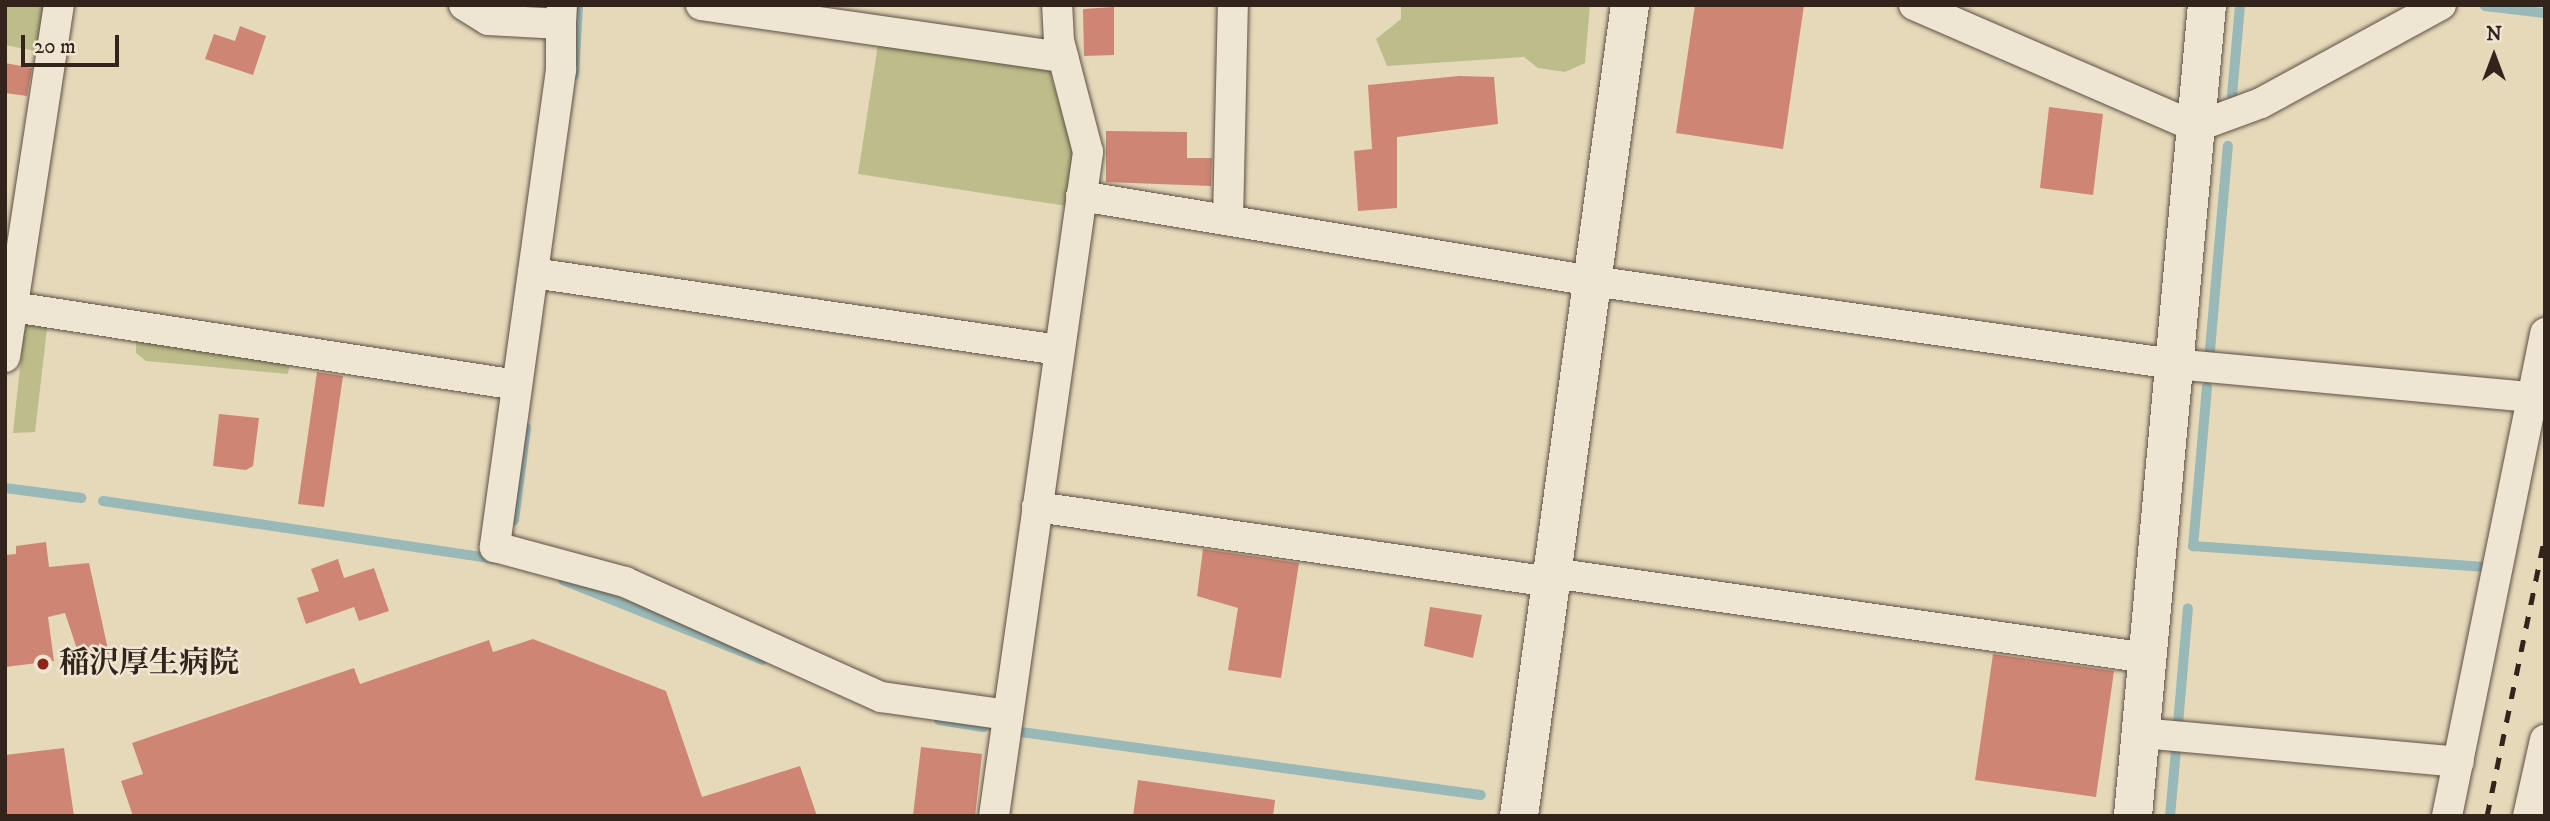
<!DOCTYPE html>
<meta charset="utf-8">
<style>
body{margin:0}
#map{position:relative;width:2550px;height:821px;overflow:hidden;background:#e5d9ba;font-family:"IM FELL DW Pica","Noto Serif JP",serif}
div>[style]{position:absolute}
.green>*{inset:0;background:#bcbd8a}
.stream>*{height:10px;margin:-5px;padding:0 5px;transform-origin:5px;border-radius:5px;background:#98b9b8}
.building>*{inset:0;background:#ce8573}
.roads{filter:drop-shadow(0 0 2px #5f5043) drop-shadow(0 0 2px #5f5043)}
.street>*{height:30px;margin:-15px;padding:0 15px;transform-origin:15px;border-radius:15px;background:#eee6d2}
.secondary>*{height:38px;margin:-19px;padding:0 19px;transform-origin:19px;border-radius:19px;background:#eee6d2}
.rail>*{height:5px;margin-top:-2.5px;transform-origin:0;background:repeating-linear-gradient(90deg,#32231b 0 12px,transparent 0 24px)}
.dots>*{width:19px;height:19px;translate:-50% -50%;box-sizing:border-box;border:4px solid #eee6d2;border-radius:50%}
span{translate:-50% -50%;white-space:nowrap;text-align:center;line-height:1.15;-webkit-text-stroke:5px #eee6d2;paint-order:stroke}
.poi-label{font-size:30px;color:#32231b;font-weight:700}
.left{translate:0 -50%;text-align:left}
.frame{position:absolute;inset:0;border:7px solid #32231b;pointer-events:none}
.north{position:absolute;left:2459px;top:21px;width:70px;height:70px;-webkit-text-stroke:5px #eee6d2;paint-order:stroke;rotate:0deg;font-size:19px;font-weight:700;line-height:28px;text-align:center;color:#32231b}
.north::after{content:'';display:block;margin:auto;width:24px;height:32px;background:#32231b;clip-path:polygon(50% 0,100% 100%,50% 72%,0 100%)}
.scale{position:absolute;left:21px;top:35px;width:98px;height:32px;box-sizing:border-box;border:4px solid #32231b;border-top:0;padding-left:9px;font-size:21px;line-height:24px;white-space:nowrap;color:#32231b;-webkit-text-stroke:5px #eee6d2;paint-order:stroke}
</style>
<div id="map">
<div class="green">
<div style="clip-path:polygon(5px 5px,48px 5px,41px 52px,5px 45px)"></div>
<div style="clip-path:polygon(1401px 5px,1590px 5px,1585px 63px,1565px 72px,1538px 68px,1524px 57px,1387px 66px,1376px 39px,1401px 19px)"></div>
<div style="clip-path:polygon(879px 38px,1047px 62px,1075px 157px,1067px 206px,858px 174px)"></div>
<div style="clip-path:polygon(48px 320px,35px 432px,13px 433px,25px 321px)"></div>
<div style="clip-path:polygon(136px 332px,291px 356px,288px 374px,146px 361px,136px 353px)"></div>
</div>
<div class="stream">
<div style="left:2485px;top:6px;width:60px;rotate:6.7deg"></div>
<div style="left:574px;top:75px;width:70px;rotate:-86.7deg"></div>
<div style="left:2232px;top:95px;width:90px;rotate:-84.9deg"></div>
<div style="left:2210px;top:350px;width:205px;rotate:-85deg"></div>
<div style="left:2207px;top:387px;width:160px;rotate:95deg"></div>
<div style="left:2193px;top:546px;width:296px;rotate:4.1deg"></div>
<div style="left:5px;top:488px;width:77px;rotate:7.5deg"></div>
<div style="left:103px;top:501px;width:396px;rotate:8.4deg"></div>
<div style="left:514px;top:520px;width:93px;rotate:-82.6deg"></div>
<div style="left:563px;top:580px;width:215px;rotate:21.8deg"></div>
<div style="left:939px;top:720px;width:45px;rotate:9deg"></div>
<div style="left:2178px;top:724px;width:116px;rotate:-85.1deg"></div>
<div style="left:1021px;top:732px;width:464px;rotate:7.8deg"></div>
<div style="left:2170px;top:816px;width:66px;rotate:-84.8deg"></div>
</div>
<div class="building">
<div style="clip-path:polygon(1695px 5px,1804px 5px,1783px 149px,1676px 133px)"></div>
<div style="clip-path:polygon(1114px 7px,1114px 55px,1084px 56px,1083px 9px)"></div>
<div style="clip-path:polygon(240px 26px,266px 36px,253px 75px,205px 59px,214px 34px,235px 41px)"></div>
<div style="clip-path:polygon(5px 63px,32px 68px,27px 96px,5px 93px)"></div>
<div style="clip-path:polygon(1459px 76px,1494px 77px,1498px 124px,1397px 137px,1397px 208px,1358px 211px,1354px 151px,1372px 149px,1368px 85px)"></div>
<div style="clip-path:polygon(2049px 107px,2103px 114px,2093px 195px,2040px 188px)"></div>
<div style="clip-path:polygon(1106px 131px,1187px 132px,1187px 158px,1212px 158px,1211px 186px,1106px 182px)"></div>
<div style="clip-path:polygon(317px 372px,343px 376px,324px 507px,298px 504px)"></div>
<div style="clip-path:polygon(219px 414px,259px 418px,253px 466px,246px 470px,213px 466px)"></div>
<div style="clip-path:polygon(46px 542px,49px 567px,89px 563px,109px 654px,80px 658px,65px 613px,48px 617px,54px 661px,5px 667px,5px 555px,16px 554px,16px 546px)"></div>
<div style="clip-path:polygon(1203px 549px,1299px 563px,1281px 678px,1228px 670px,1238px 608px,1197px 596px)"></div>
<div style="clip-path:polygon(338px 559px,344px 578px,374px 568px,389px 611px,359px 621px,354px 607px,306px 624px,297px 598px,319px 591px,311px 569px)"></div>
<div style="clip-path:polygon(1430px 607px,1482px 615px,1473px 658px,1424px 646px)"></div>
<div style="clip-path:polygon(533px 639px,666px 691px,702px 797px,800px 766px,817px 816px,133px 816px,121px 781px,143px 774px,132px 743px,354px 668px,360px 684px,489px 640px,493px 652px)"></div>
<div style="clip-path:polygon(1993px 654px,2114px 671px,2096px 797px,1975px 780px)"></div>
<div style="clip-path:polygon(921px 747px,982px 754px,975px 816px,913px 816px)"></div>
<div style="clip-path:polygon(64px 748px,74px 816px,5px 816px,5px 755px)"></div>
<div style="clip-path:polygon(1138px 780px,1275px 800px,1273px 816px,1133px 816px)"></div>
</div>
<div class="roads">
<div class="street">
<div style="left:464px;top:5px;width:28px;rotate:32deg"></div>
<div style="left:488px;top:20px;width:73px;rotate:3.1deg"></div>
<div style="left:561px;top:24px;width:18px;rotate:-87deg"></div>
<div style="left:701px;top:5px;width:366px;rotate:8.2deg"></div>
<div style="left:1914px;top:5px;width:307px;rotate:23.4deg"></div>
<div style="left:2196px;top:127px;width:69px;rotate:-20.3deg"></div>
<div style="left:2261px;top:103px;width:205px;rotate:-28.6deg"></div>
<div style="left:561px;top:24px;width:46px;rotate:90deg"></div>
<div style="left:561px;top:70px;width:482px;rotate:97.9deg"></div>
<div style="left:495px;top:547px;width:135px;rotate:15.1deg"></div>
<div style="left:625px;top:582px;width:281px;rotate:24.2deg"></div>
<div style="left:881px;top:697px;width:128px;rotate:8.1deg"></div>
<div style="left:1081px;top:196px;width:518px;rotate:9.44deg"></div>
<div style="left:1592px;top:281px;width:588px;rotate:8.12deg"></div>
<div style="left:2174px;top:364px;width:360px;rotate:5.3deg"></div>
<div style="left:1228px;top:220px;width:215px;rotate:-88.7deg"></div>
<div style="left:533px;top:273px;width:532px;rotate:8.33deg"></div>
<div style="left:13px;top:307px;width:510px;rotate:8.8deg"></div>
<div style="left:5px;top:357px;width:356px;rotate:-81.3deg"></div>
<div style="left:1037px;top:507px;width:519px;rotate:8.3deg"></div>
<div style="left:1552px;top:573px;width:602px;rotate:8.12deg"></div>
<div style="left:2141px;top:733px;width:319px;rotate:5.2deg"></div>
<div style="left:994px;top:816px;width:671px;rotate:-81.94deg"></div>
<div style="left:1088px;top:152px;width:115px;rotate:-104.6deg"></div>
<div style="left:1059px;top:41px;width:36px;rotate:-93deg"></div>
<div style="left:2447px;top:816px;width:493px;rotate:-78.5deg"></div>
<div style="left:2528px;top:816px;width:78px;rotate:-77.4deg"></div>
</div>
<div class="secondary">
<div style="left:1519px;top:816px;width:819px;rotate:-82.21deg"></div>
<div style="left:2133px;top:816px;width:814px;rotate:-84.79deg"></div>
</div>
</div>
<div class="rail">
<div style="left:2487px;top:816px;width:285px;rotate:-78.3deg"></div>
</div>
<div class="dots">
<div style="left:43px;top:664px;background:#8f2418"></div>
</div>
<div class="poi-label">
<span class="left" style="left:59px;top:664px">稲沢厚生病院</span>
</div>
<div class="frame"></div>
<div class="north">N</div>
<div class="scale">20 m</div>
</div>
